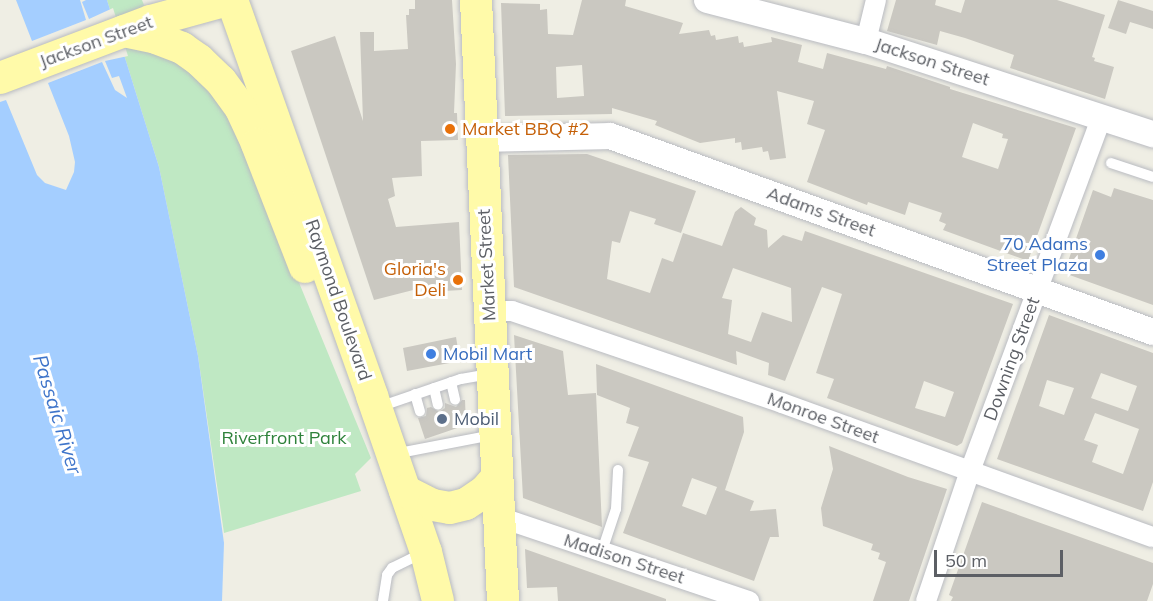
<!DOCTYPE html>
<style>
body{margin:0}
#map{position:relative;width:1153px;height:601px;overflow:hidden;background:#efeee4;font-family:Mulish,sans-serif}
div>[style]{position:absolute}
.green>*{inset:0;background:#bfe8c3}
.water>*{inset:0;background:#a4ceff}
.pier>*{inset:0;background:#efeee4}
.building>*{inset:0;background:#cac8c1}
.roads{filter:drop-shadow(0 0 2px #b9bbc1) drop-shadow(0 0 2px #b9bbc1)}
.service>*{height:10px;margin:-5px;padding:0 5px;transform-origin:5px;border-radius:5px;background:#fff}
.minor>*{height:20px;margin:-10px;padding:0 10px;transform-origin:10px;border-radius:10px;background:#fff}
.tertiary>*{height:26px;margin:-13px;padding:0 13px;transform-origin:13px;border-radius:13px;background:#fff}
.primary>*{height:32px;margin:-16px;padding:0 16px;transform-origin:16px;border-radius:16px;background:#fffaa9}
.dots>*{width:16px;height:16px;translate:-50% -50%;box-sizing:border-box;border:3px solid #fff;border-radius:50%}
span{translate:-50% -50%;white-space:nowrap;text-align:center;line-height:1.15;-webkit-text-stroke:6px #fff;paint-order:stroke}
.street-label{font-size:18px;color:#5c5f65}
.food-label{font-size:18px;color:#c56008}
.left{translate:0 -50%;text-align:left}
.right{translate:-100% -50%;text-align:right}
.shop-label{font-size:18px;color:#366cbe}
.service-label{font-size:18px;color:#4e5e75}
.park-label{font-size:18px;color:#2f823b}
.water-label{font-size:20px;color:#3f75ca;font-style:italic}
.scale{position:absolute;left:934px;top:550px;width:129px;height:27px;box-sizing:border-box;border:3px solid #5c5f65;border-top:0;padding-left:8px;font-size:18px;line-height:21px;white-space:nowrap;color:#5c5f65;-webkit-text-stroke:4px #fff;paint-order:stroke}
</style>
<div id="map">
<div class="green">
<div style="clip-path:polygon(107px 0,142px 0,164px 57px,188px 68px,210px 88px,236px 129px,371px 458px,355px 474px,361px 491px,224px 533px,198px 356px,159px 167px)"></div>
</div>
<div class="water">
<div style="clip-path:polygon(0 0,107px 0,159px 167px,198px 356px,224px 543px,222px 601px,0 601px)"></div>
</div>
<div class="pier">
<div style="clip-path:polygon(0 0,16px 0,32px 41px,86px 20px,80px 0,86px 0,82px 2px,89px 19px,113px 8px,128px 56px,105px 61px,112px 78px,119px 76px,127px 98px,115px 90px,102px 62px,48px 83px,69px 136px,75px 162px,74px 172px,66px 190px,45px 183px,37px 175px,6px 100px,0 102px)"></div>
</div>
<div class="building">
<div style="clip-path:polygon(415px 0,452px 0,456px 64px,454px 113px,457px 113px,458px 140px,421px 141px,422px 176px,392px 178px,395px 196px,388px 199px,396px 227px,459px 222px,462px 290px,426px 292px,425px 287px,374px 300px,291px 51px,335px 36px,363px 121px,360px 32px,374px 32px,374px 51px,408px 49px,406px 15px,409px 15px,409px 9px,415px 9px)"></div>
<div style="clip-path:polygon(evenodd,582px 0,626px 0,625px 6px,683px 23px,679px 34px,709px 30px,711px 36px,715px 35px,716px 40px,738px 36px,739px 43px,743px 42px,744px 47px,772px 42px,771px 37px,802px 45px,798px 62px,823px 69px,827px 53px,886px 69px,887px 66px,950px 87px,950px 89px,1076px 128px,1028px 261px,943px 230px,946px 224px,939px 221px,942px 213px,909px 202px,905px 215px,868px 202px,867px 205px,807px 182px,825px 130px,807px 124px,814px 101px,777px 91px,786px 158px,770px 160px,768px 151px,763px 152px,762px 147px,742px 150px,741px 142px,735px 143px,735px 138px,700px 143px,655px 125px,657px 121px,612px 108px,612px 114px,505px 116px,501px 3px,540px 4px,540px 10px,547px 9px,548px 34px,573px 35px,582px 0,582px 65px,584px 96px,557px 98px,556px 67px,582px 65px,582px 0,973px 123px,1003px 134px,1002px 138px,1008px 139px,998px 169px,962px 157px,973px 123px)"></div>
<div style="clip-path:polygon(896px 0,936px 0,935px 5px,961px 13px,965px 0,1057px 0,1105px 15px,1092px 57px,1095px 58px,1094px 61px,1114px 67px,1105px 99px,1010px 68px,1014px 55px,965px 38px,940px 31px,937px 45px,887px 31px)"></div>
<div style="clip-path:polygon(1118px 0,1153px 11px,1153px 29px,1130px 22px,1126px 34px,1108px 28px)"></div>
<div style="clip-path:polygon(evenodd,587px 154px,696px 191px,681px 233px,654px 224px,656px 219px,630px 211px,620px 243px,612px 241px,607px 279px,650px 293px,662px 258px,673px 262px,683px 233px,722px 246px,735px 212px,741px 207px,756px 218px,754px 225px,767px 230px,768px 248px,783px 235px,802px 241px,805px 231px,1013px 304px,962px 443px,957px 446px,827px 398px,834px 379px,816px 373px,842px 294px,822px 287px,785px 381px,768px 375px,769px 363px,736px 351px,737px 365px,514px 287px,508px 155px,587px 154px,733px 268px,791px 288px,792px 322px,762px 312px,751px 342px,728px 334px,732px 300px,722px 298px,733px 268px,587px 154px,924px 381px,954px 392px,945px 417px,915px 408px,924px 381px)"></div>
<div style="clip-path:polygon(1114px 188px,1153px 200px,1153px 305px,1064px 273px,1093px 190px,1111px 197px)"></div>
<div style="clip-path:polygon(evenodd,1049px 315px,1153px 353px,1153px 482px,1143px 511px,997px 459px,1049px 315px,1101px 373px,1137px 386px,1128px 411px,1091px 398px,1101px 373px,1049px 315px,1047px 380px,1074px 388px,1064px 415px,1039px 406px,1047px 380px,1049px 315px,1095px 413px,1139px 429px,1123px 474px,1092px 462px,1098px 445px,1084px 440px,1095px 413px)"></div>
<div style="clip-path:polygon(514px 335px,563px 351px,568px 395px,596px 393px,602px 527px,523px 498px)"></div>
<div style="clip-path:polygon(456px 337px,460px 361px,407px 371px,403px 348px)"></div>
<div style="clip-path:polygon(evenodd,596px 364px,743px 417px,744px 432px,725px 490px,717px 487px,754px 501px,750px 511px,776px 509px,779px 537px,770px 537px,754px 581px,623px 533px,649px 462px,628px 456px,639px 427px,626px 423px,630px 408px,597px 395px,596px 364px,692px 478px,717px 487px,706px 515px,682px 506px,692px 478px)"></div>
<div style="clip-path:polygon(462px 400px,465px 400px,466px 425px,425px 439px,418px 418px,426px 416px,427px 408px,431px 407px,439px 412px,445px 408px,445px 403px,456px 407px)"></div>
<div style="clip-path:polygon(829px 446px,908px 477px,947px 489px,909px 601px,873px 601px,886px 562px,878px 559px,880px 553px,871px 550px,873px 544px,823px 526px,821px 508px,833px 469px)"></div>
<div style="clip-path:polygon(982px 502px,1153px 563px,1153px 584px,1147px 601px,951px 601px,953px 597px,949px 595px)"></div>
<div style="clip-path:polygon(525px 549px,666px 599px,666px 601px,558px 601px,557px 587px,527px 588px)"></div>
</div>
<div class="roads">
<div class="service">
<div style="left:1111px;top:163px;width:44px;rotate:18.4deg"></div>
<div style="left:451px;top:382px;width:18px;rotate:77deg"></div>
<div style="left:434px;top:388px;width:17px;rotate:77deg"></div>
<div style="left:415px;top:394px;width:18px;rotate:74deg"></div>
<div style="left:379px;top:407px;width:87px;rotate:-18.9deg"></div>
<div style="left:461px;top:379px;width:29px;rotate:-10deg"></div>
<div style="left:394px;top:454px;width:101px;rotate:-10.9deg"></div>
<div style="left:602px;top:551px;width:44px;rotate:-71.6deg"></div>
<div style="left:616px;top:509px;width:39px;rotate:-87deg"></div>
<div style="left:383px;top:601px;width:26px;rotate:-81deg"></div>
<div style="left:387px;top:575px;width:9px;rotate:-54deg"></div>
<div style="left:392px;top:568px;width:34px;rotate:-26deg"></div>
</div>
<div class="minor">
<div style="left:866px;top:41px;width:42px;rotate:-76.3deg"></div>
<div style="left:490px;top:311px;width:22px"></div>
<div style="left:512px;top:311px;width:285px;rotate:18.8deg"></div>
<div style="left:782px;top:403px;width:394px;rotate:19.9deg"></div>
<div style="left:499px;top:517px;width:264px;rotate:18.6deg"></div>
<div style="left:926px;top:601px;width:137px;rotate:-71.3deg"></div>
<div style="left:970px;top:471px;width:376px;rotate:-69.6deg"></div>
</div>
<div class="tertiary">
<div style="left:707px;top:0;width:164px;rotate:14.5deg"></div>
<div style="left:866px;top:41px;width:302px;rotate:18deg"></div>
<div style="left:482px;top:139px;width:128px;rotate:-1.3deg"></div>
<div style="left:610px;top:136px;width:577px;rotate:19.85deg"></div>
</div>
<div class="primary">
<div style="left:232px;top:0;width:420px;rotate:70.5deg"></div>
<div style="left:372px;top:396px;width:165px;rotate:70.9deg"></div>
<div style="left:426px;top:552px;width:50px;rotate:76.2deg"></div>
<div style="left:476px;top:0;width:602px;rotate:87.43deg"></div>
<div style="left:124px;top:31px;width:33px;rotate:12deg"></div>
<div style="left:156px;top:38px;width:28px;rotate:21deg"></div>
<div style="left:182px;top:48px;width:21px;rotate:35deg"></div>
<div style="left:199px;top:60px;width:30px;rotate:44deg"></div>
<div style="left:221px;top:81px;width:34px;rotate:54deg"></div>
<div style="left:241px;top:109px;width:38px;rotate:65deg"></div>
<div style="left:257px;top:144px;width:132px;rotate:68.7deg"></div>
<div style="left:0;top:78px;width:161px;rotate:-20.7deg"></div>
<div style="left:151px;top:21px;width:80px;rotate:-15.3deg"></div>
<div style="left:405px;top:491px;width:31px;rotate:27deg"></div>
<div style="left:433px;top:505px;width:17px;rotate:10deg"></div>
<div style="left:450px;top:508px;width:16px;rotate:-14deg"></div>
<div style="left:466px;top:504px;width:23px;rotate:-34deg"></div>
<div style="left:485px;top:491px;width:18px;rotate:-49deg"></div>
</div>
</div>
<div class="dots">
<div style="left:450px;top:129px;background:#e8710a"></div>
<div style="left:1100px;top:255px;background:#3f7fe0"></div>
<div style="left:458px;top:280px;background:#e8710a"></div>
<div style="left:431px;top:354px;background:#3f7fe0"></div>
<div style="left:442px;top:419px;background:#5c6f8a"></div>
</div>
<div class="street-label">
<span style="left:96px;top:42px;rotate:-20deg">Jackson Street</span>
<span style="left:932px;top:62px;rotate:18deg">Jackson Street</span>
<span style="left:821px;top:212px;rotate:20deg">Adams Street</span>
<span style="left:487px;top:265px;rotate:-93deg">Market Street</span>
<span style="left:338px;top:300px;rotate:71deg">Raymond Boulevard</span>
<span style="left:1012px;top:359px;rotate:-70deg">Downing Street</span>
<span style="left:823px;top:418px;rotate:20deg">Monroe Street</span>
<span style="left:624px;top:559px;rotate:18deg">Madison Street</span>
</div>
<div class="food-label">
<span class="left" style="left:462px;top:129px">Market BBQ #2</span>
<span class="right" style="left:446px;top:280px">Gloria's<br>Deli</span>
</div>
<div class="shop-label">
<span class="right" style="left:1088px;top:255px">70 Adams<br>Street Plaza</span>
<span class="left" style="left:443px;top:354px">Mobil Mart</span>
</div>
<div class="service-label">
<span class="left" style="left:454px;top:419px">Mobil</span>
</div>
<div class="park-label">
<span style="left:284px;top:438px">Riverfront Park</span>
</div>
<div class="water-label">
<span style="left:58px;top:414px;rotate:73deg">Passaic River</span>
</div>
<div class="scale">50 m</div>
</div>
